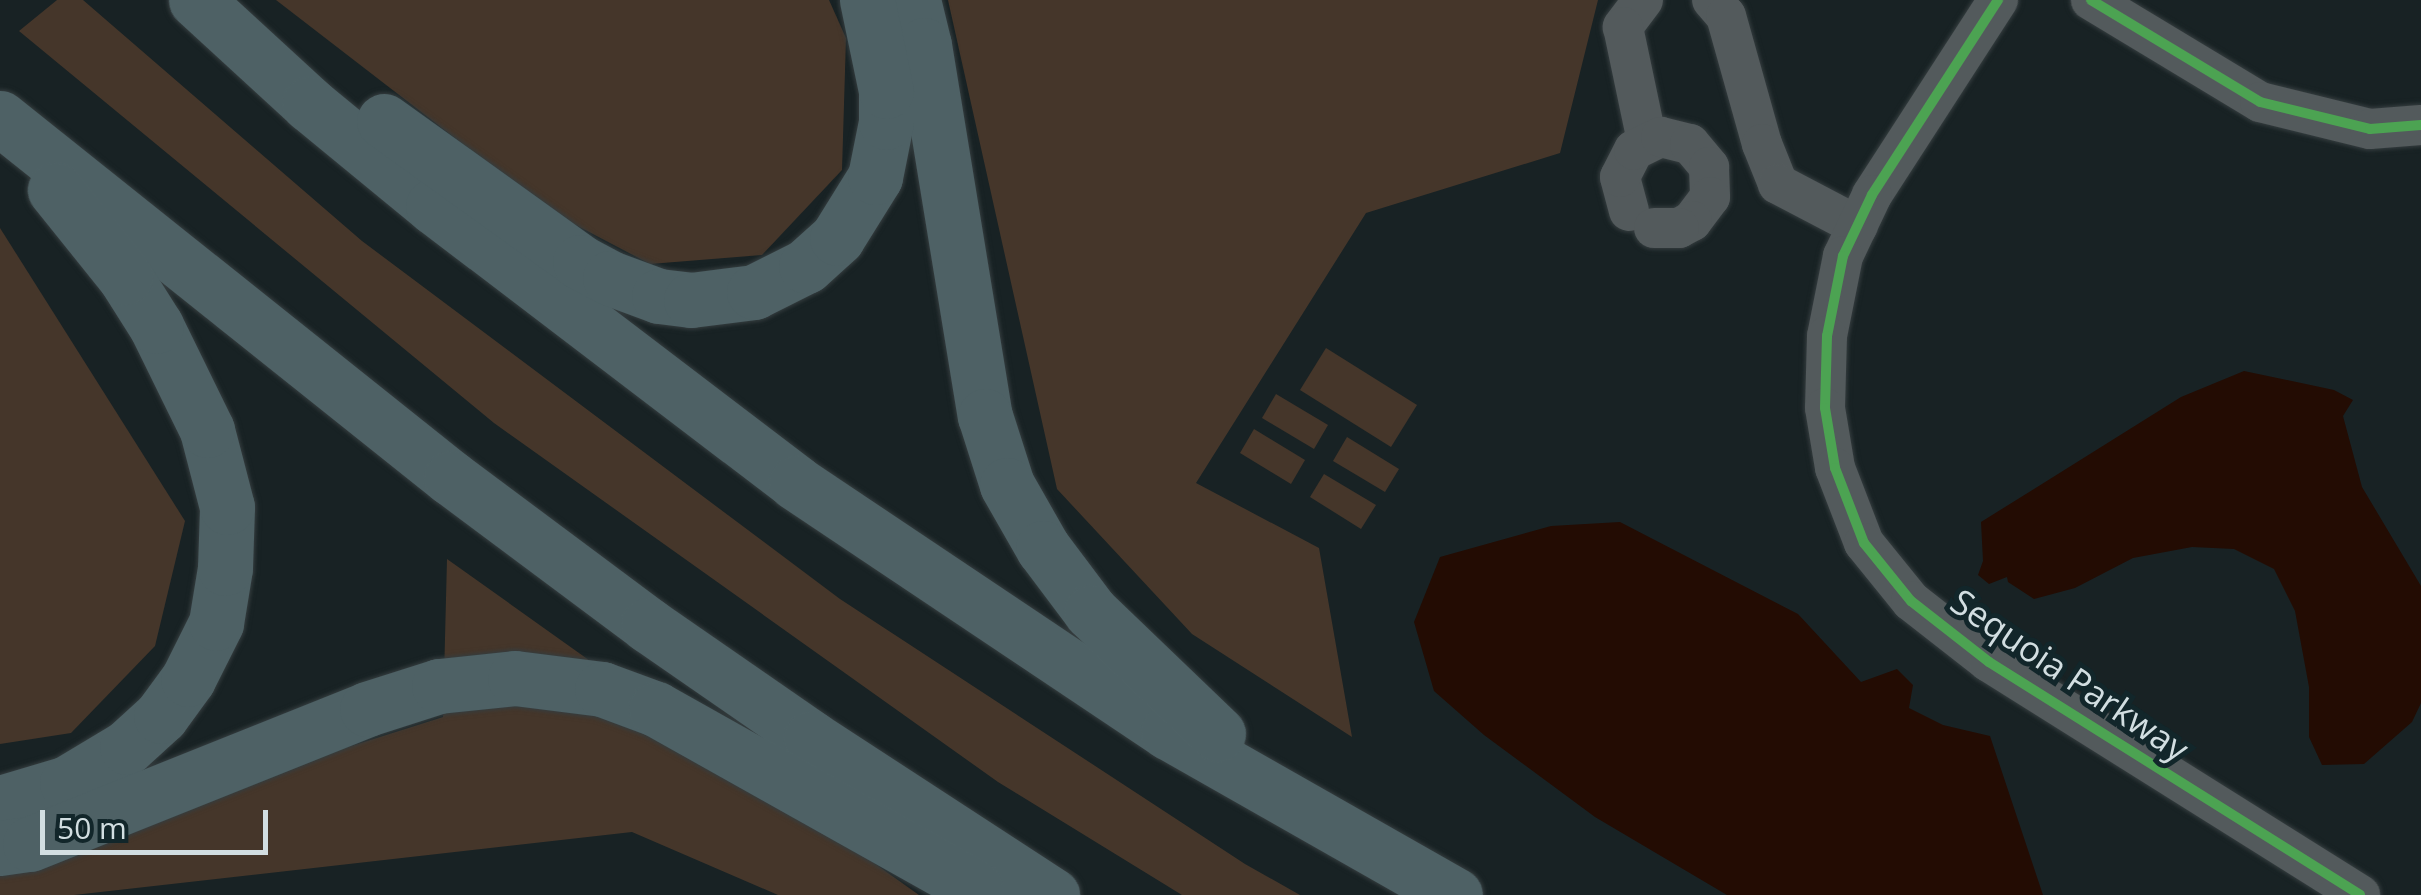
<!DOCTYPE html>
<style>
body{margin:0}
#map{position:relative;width:2421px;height:895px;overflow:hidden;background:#182224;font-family:"Open Sans",sans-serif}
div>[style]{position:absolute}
.green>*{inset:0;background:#45362a}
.water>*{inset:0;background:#230c03}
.roads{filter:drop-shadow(0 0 2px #353d3f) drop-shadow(0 0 2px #353d3f)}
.minor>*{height:40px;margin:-20px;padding:0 20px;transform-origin:20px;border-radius:20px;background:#535a5c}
.highway>*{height:55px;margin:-27.5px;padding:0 27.5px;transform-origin:27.5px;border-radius:27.5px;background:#4e6165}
.cycleway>*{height:10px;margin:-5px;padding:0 5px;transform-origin:5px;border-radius:5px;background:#4ca352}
span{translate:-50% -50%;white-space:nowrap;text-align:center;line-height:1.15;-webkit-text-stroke:10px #12262a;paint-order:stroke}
.street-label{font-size:35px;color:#d2dee1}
.scale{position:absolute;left:40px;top:810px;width:228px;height:45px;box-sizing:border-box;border:5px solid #d2dee1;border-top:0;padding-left:12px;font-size:30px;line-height:35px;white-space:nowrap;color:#d2dee1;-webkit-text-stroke:8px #12262a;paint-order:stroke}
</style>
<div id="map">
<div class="green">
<div style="clip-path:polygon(57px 0,83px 0,362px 241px,840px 599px,1245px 864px,1300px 895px,1182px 895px,998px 782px,494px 423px,19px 31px)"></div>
<div style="clip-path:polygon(276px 0,829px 0,846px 38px,842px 170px,762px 255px,650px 264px,551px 212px)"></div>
<div style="clip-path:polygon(948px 0,1598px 0,1560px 153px,1366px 213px,1196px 483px,1319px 548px,1352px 737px,1192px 634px,1057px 489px)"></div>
<div style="clip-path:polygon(0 228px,185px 521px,155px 646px,71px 733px,0 744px)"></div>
<div style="clip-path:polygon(1326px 348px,1417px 405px,1391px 447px,1300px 390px)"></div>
<div style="clip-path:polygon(1276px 394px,1328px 425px,1314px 449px,1262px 418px)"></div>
<div style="clip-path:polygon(1254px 429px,1305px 460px,1291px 484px,1240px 453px)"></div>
<div style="clip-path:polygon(1347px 437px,1399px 469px,1385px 492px,1333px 461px)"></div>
<div style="clip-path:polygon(1324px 474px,1376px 505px,1361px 529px,1310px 497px)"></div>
<div style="clip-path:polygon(447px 559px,919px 895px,778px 895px,632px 832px,74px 895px,0 895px,0 857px,443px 717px)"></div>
</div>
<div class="water">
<div style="clip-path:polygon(2244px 371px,2334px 390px,2353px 400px,2343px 416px,2362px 487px,2421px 586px,2421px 703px,2412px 722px,2364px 764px,2322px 765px,2309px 737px,2309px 687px,2295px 611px,2274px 569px,2234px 549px,2192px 547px,2133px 558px,2075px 588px,2034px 599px,2008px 582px,2007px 577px,1989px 584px,1978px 575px,1983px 561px,1981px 522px,2181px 397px)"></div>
<div style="clip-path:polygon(1620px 522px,1798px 614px,1861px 682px,1897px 669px,1913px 685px,1909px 708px,1943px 725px,1990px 736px,2043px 895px,1727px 895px,1595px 817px,1484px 735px,1434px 691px,1414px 622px,1440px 557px,1551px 526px)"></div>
</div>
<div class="roads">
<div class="minor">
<div style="left:1643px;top:0;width:34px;rotate:127deg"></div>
<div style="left:1623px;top:27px;width:116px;rotate:78.1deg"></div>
<div style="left:1712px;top:0;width:21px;rotate:49deg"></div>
<div style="left:1726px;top:16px;width:133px;rotate:74.3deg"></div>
<div style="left:1762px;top:144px;width:43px;rotate:68.2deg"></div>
<div style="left:1778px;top:184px;width:90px;rotate:27.7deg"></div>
<div style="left:1998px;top:0;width:232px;rotate:122.9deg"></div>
<div style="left:1872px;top:195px;width:68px;rotate:115.4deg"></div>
<div style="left:1843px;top:256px;width:82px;rotate:101.3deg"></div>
<div style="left:1827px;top:336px;width:72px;rotate:91.6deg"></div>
<div style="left:1825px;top:408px;width:61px;rotate:80.5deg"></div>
<div style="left:1835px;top:468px;width:80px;rotate:68.9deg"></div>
<div style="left:1864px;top:543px;width:75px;rotate:51deg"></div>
<div style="left:1911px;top:601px;width:99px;rotate:38deg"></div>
<div style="left:1989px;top:662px;width:438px;rotate:32.1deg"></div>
<div style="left:2091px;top:0;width:197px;rotate:31.1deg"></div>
<div style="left:2260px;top:102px;width:113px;rotate:13.8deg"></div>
<div style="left:2370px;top:129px;width:51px;rotate:-4.5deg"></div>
<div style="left:1629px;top:211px;width:35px;rotate:-105deg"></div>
<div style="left:1620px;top:177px;width:30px;rotate:-63deg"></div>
<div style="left:1634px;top:150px;width:30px;rotate:-26deg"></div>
<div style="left:1661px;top:137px;width:30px;rotate:14deg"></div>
<div style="left:1690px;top:144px;width:30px;rotate:50deg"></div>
<div style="left:1709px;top:167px;width:30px;rotate:88deg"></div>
<div style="left:1710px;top:197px;width:30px;rotate:127deg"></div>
<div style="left:1692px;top:221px;width:15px;rotate:152deg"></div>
<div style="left:1679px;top:228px;width:25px;rotate:180deg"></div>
</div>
<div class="highway">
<div style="left:196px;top:0;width:154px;rotate:42.6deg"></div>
<div style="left:309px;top:104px;width:161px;rotate:39.4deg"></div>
<div style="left:433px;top:206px;width:457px;rotate:37.3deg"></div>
<div style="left:796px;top:483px;width:448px;rotate:33.8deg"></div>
<div style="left:1168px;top:732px;width:330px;rotate:29.6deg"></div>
<div style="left:913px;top:0;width:46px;rotate:76.3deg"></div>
<div style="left:924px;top:45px;width:376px;rotate:80.7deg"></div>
<div style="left:985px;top:416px;width:72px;rotate:72.3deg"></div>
<div style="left:1007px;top:485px;width:73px;rotate:60.3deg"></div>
<div style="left:1043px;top:548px;width:80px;rotate:53.1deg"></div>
<div style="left:1091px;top:612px;width:176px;rotate:43.8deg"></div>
<div style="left:0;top:118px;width:577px;rotate:38.6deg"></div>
<div style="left:451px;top:478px;width:246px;rotate:36.7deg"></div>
<div style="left:648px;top:625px;width:198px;rotate:34.7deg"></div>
<div style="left:811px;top:738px;width:288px;rotate:33.1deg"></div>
<div style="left:384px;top:121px;width:241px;rotate:35.7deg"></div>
<div style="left:580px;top:262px;width:34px;rotate:28deg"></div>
<div style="left:610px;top:278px;width:52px;rotate:20.2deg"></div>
<div style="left:659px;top:296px;width:32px;rotate:7deg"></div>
<div style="left:691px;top:300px;width:64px;rotate:-7.2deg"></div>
<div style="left:754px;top:292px;width:58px;rotate:-26.6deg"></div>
<div style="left:806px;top:266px;width:42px;rotate:-42.1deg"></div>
<div style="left:837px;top:238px;width:72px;rotate:-58.1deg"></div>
<div style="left:875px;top:177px;width:56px;rotate:-78.7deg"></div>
<div style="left:886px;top:122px;width:31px;rotate:-90deg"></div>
<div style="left:886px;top:91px;width:93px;rotate:-101.8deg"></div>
<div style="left:0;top:803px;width:70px;rotate:-16.6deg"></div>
<div style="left:67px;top:783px;width:70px;rotate:-31deg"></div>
<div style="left:127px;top:747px;width:46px;rotate:-42.4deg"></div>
<div style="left:161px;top:716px;width:46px;rotate:-53.9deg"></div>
<div style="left:188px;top:679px;width:63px;rotate:-63.4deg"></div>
<div style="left:216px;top:623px;width:56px;rotate:-80.7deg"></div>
<div style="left:225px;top:568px;width:61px;rotate:-88.1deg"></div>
<div style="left:227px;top:507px;width:80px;rotate:-104.6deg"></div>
<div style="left:207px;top:430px;width:116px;rotate:-116.1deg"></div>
<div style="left:156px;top:326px;width:58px;rotate:-122.3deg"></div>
<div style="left:125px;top:277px;width:112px;rotate:-128.8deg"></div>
<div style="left:0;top:848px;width:30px;rotate:-8deg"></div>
<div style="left:30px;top:844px;width:363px;rotate:-21.8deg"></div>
<div style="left:367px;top:709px;width:76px;rotate:-17.7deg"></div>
<div style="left:439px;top:686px;width:76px;rotate:-6deg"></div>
<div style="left:515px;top:678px;width:88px;rotate:7.2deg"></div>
<div style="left:602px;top:689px;width:58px;rotate:20.3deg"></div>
<div style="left:656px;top:709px;width:366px;rotate:29.3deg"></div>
</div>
</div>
<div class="cycleway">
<div style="left:1998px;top:0;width:232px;rotate:122.9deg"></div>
<div style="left:1872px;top:195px;width:68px;rotate:115.4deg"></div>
<div style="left:1843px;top:256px;width:82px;rotate:101.3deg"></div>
<div style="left:1827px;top:336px;width:72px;rotate:91.6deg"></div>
<div style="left:1825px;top:408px;width:61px;rotate:80.5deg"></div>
<div style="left:1835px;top:468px;width:80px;rotate:68.9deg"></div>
<div style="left:1864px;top:543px;width:75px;rotate:51deg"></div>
<div style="left:1911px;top:601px;width:99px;rotate:38deg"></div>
<div style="left:1989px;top:662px;width:438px;rotate:32.1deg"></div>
<div style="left:2091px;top:0;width:197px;rotate:31.1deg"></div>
<div style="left:2260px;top:102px;width:113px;rotate:13.8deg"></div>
<div style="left:2370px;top:129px;width:51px;rotate:-4.5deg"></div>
</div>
<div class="street-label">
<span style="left:2070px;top:675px;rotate:34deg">Sequoia Parkway</span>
</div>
<div class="scale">50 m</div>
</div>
